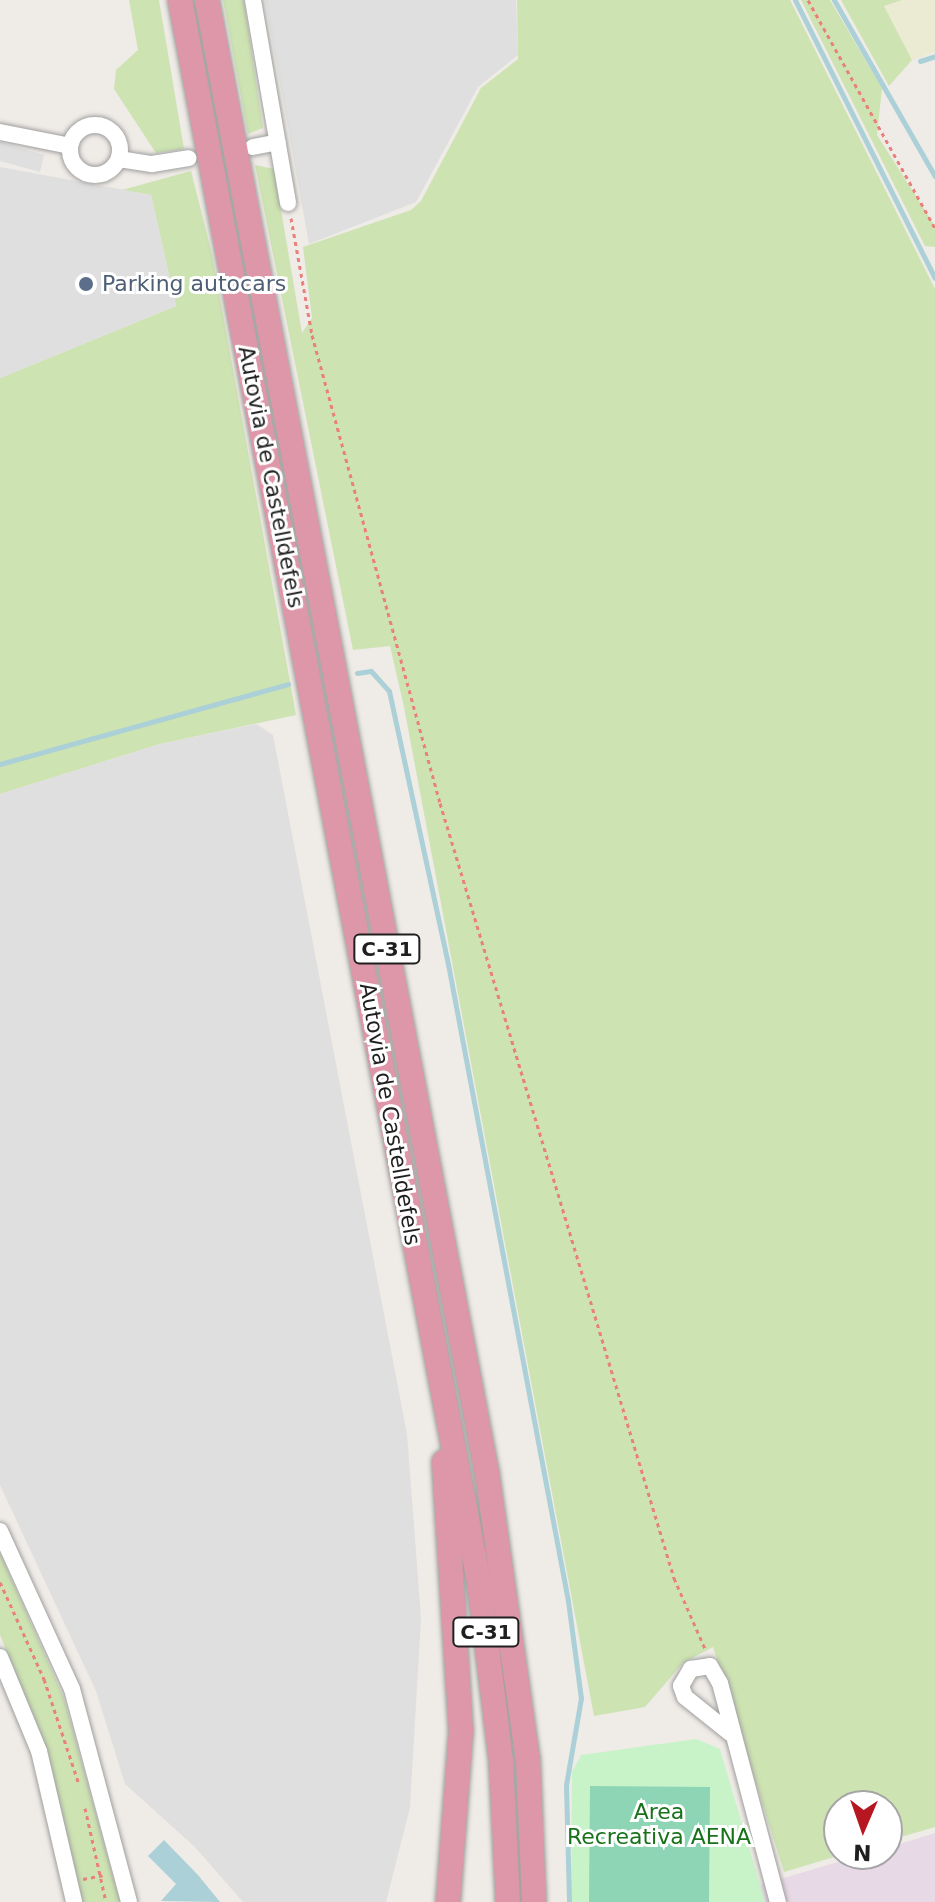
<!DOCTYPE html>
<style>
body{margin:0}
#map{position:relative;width:935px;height:1902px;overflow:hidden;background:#efebe6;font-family:"DejaVu Sans",sans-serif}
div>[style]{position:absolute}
.industrial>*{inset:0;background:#e7d9e5}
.farmland>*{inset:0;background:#ebebd4}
.grass>*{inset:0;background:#cde3b2}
.park>*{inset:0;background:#c8f3c9}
.pitch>*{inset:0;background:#8dd5b5}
.parking>*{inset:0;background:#dfdfdf}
.water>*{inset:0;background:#acd0d7}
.stream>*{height:5px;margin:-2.5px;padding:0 2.5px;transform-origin:2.5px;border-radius:2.5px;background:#acd0d7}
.path>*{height:3px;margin-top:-1.5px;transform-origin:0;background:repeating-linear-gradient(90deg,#ea807c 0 4px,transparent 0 8px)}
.roads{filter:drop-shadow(0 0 2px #a0a0a0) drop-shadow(0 0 2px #a0a0a0)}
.minor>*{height:16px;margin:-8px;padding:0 8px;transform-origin:8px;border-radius:8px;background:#fff}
.minor>.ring{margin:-8px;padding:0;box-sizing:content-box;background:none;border:16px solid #fff;border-radius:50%}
.highway>*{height:24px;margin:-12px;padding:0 12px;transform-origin:12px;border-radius:12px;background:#dd97a8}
.dots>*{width:22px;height:22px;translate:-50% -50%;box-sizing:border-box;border:4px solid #fff;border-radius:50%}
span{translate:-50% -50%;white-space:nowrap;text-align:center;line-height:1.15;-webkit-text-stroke:6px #fff;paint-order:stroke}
.shield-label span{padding:2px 6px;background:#fff;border:2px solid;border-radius:6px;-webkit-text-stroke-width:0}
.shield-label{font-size:20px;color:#1f1f1f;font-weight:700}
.service-label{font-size:22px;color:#4e5e75}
.left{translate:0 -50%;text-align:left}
.street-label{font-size:22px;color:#1f1f1f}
.park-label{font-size:22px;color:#18721a}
.north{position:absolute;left:823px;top:1790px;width:80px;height:80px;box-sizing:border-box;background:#fff;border:2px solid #a5a5a5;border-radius:50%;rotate:182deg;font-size:22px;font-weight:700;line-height:32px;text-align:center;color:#1f1f1f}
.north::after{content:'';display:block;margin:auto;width:28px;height:36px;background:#b71721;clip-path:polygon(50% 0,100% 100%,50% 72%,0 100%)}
</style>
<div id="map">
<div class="industrial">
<div style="clip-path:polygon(935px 1833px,935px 1902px,765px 1902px,760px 1885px,865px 1854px,887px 1854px,887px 1848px)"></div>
</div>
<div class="farmland">
<div style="clip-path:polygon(902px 0,935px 0,935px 52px,912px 60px,884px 6px)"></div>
</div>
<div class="grass">
<div style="clip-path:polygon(129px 0,159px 0,184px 149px,156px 153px,114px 89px,116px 70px,138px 50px)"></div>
<div style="clip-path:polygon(223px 0,244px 0,263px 128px,248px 134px)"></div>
<div style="clip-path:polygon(517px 0,790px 0,935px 289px,935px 1827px,887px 1841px,887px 1806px,839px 1806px,839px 1854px,844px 1854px,784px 1872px,713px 1647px,683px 1663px,645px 1707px,594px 1716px,404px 707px,390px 646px,353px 650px,255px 165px,274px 169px,302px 333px,312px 318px,303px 247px,411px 210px,421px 201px,481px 88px,518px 59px)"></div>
<div style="clip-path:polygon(801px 0,830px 0,882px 88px,877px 135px,935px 226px,935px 247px,925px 246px)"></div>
<div style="clip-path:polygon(841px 0,902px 0,884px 6px,912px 60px,889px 86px)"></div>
<div style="clip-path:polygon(191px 171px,212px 254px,296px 715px,160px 744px,0 794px,0 378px,176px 306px,151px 195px,122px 190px)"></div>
<div style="clip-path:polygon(0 1553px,64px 1698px,120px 1902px,83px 1902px,29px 1706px,0 1635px)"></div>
</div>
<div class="park">
<div style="clip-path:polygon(696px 1739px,720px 1749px,765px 1902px,571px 1902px,572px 1772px,581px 1755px)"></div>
</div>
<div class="pitch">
<div style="clip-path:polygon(590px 1786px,710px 1787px,709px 1902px,589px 1902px)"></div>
</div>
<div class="parking">
<div style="clip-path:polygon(265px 0,516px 0,518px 55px,478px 87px,416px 202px,309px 244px)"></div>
<div style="clip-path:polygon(0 142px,44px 155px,40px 172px,0 161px)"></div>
<div style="clip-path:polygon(0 167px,151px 195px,176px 306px,0 378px)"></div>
<div style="clip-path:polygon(256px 724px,273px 735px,407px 1434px,421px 1618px,410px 1807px,386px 1902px,243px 1902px,194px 1846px,125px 1784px,96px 1691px,0 1485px,0 794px,160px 744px)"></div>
</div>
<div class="water">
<div style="clip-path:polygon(164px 1840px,198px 1875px,220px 1902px,161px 1901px,176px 1884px,148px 1856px)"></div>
</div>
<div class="stream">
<div style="left:795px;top:0;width:311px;rotate:63.3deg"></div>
<div style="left:834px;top:0;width:203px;rotate:60.2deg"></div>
<div style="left:920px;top:61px;width:16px;rotate:-18deg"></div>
<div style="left:357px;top:673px;width:14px;rotate:-8deg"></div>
<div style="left:371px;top:671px;width:27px;rotate:48deg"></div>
<div style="left:389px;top:691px;width:279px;rotate:77.8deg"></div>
<div style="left:448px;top:964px;width:648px;rotate:79.33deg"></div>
<div style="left:568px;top:1601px;width:98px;rotate:82.4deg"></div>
<div style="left:581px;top:1698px;width:88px;rotate:99.8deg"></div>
<div style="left:566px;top:1785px;width:117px;rotate:88.5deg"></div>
<div style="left:0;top:764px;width:299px;rotate:-15.5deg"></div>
</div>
<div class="path">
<div style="left:808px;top:0;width:261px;rotate:60.9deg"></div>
<div style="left:291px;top:218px;width:119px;rotate:79.8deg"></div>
<div style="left:312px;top:335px;width:485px;rotate:74.7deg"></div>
<div style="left:440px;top:803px;width:810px;rotate:73.2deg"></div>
<div style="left:674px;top:1578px;width:80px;rotate:66.3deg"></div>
<div style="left:0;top:1582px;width:107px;rotate:65.6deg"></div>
<div style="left:44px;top:1679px;width:108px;rotate:71.6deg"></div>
<div style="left:85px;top:1808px;width:96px;rotate:77.4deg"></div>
<div style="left:83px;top:1879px;width:20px;rotate:-11deg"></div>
</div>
<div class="roads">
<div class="minor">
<div style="left:253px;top:0;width:206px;rotate:80.2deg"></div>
<div class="ring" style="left:70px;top:125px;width:34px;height:34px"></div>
<div style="left:0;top:132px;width:71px;rotate:11.3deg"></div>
<div style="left:253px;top:147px;width:25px;rotate:-11deg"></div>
<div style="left:119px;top:159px;width:33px;rotate:9deg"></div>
<div style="left:152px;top:164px;width:37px;rotate:-9deg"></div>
<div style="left:0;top:1531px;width:174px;rotate:65.5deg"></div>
<div style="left:72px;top:1689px;width:220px;rotate:75deg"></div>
<div style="left:0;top:1657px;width:102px;rotate:67.5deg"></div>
<div style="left:39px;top:1751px;width:155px;rotate:76.9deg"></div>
<div style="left:730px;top:1733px;width:58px;rotate:-141.3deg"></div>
<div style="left:685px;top:1697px;width:12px;rotate:-110deg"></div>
<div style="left:681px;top:1686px;width:20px;rotate:-60deg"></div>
<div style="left:691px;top:1669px;width:19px;rotate:-9deg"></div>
<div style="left:710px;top:1666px;width:20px;rotate:60deg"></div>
<div style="left:720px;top:1683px;width:227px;rotate:75.2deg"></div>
</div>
<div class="highway">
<div style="left:180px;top:0;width:1610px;rotate:79.3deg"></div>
<div style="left:479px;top:1582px;width:180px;rotate:83deg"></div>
<div style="left:501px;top:1761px;width:141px;rotate:87.2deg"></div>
<div style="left:207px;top:0;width:1499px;rotate:79.24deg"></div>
<div style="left:487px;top:1473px;width:290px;rotate:81.9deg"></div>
<div style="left:528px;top:1760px;width:142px;rotate:87.6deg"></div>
<div style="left:444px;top:1462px;width:269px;rotate:86.4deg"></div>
<div style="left:461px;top:1730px;width:172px;rotate:94.3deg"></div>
</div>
</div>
<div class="dots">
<div style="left:86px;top:284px;background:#5c6f8a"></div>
</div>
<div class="shield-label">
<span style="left:387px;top:949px">C-31</span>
<span style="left:486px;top:1632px">C-31</span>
</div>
<div class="service-label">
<span class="left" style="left:102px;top:284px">Parking autocars</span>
</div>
<div class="street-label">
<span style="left:271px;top:477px;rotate:79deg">Autovia de Castelldefels</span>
<span style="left:390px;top:1114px;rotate:80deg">Autovia de Castelldefels</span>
</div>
<div class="park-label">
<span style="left:659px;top:1824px">Area<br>Recreativa AENA</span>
</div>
<div class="north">N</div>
</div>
